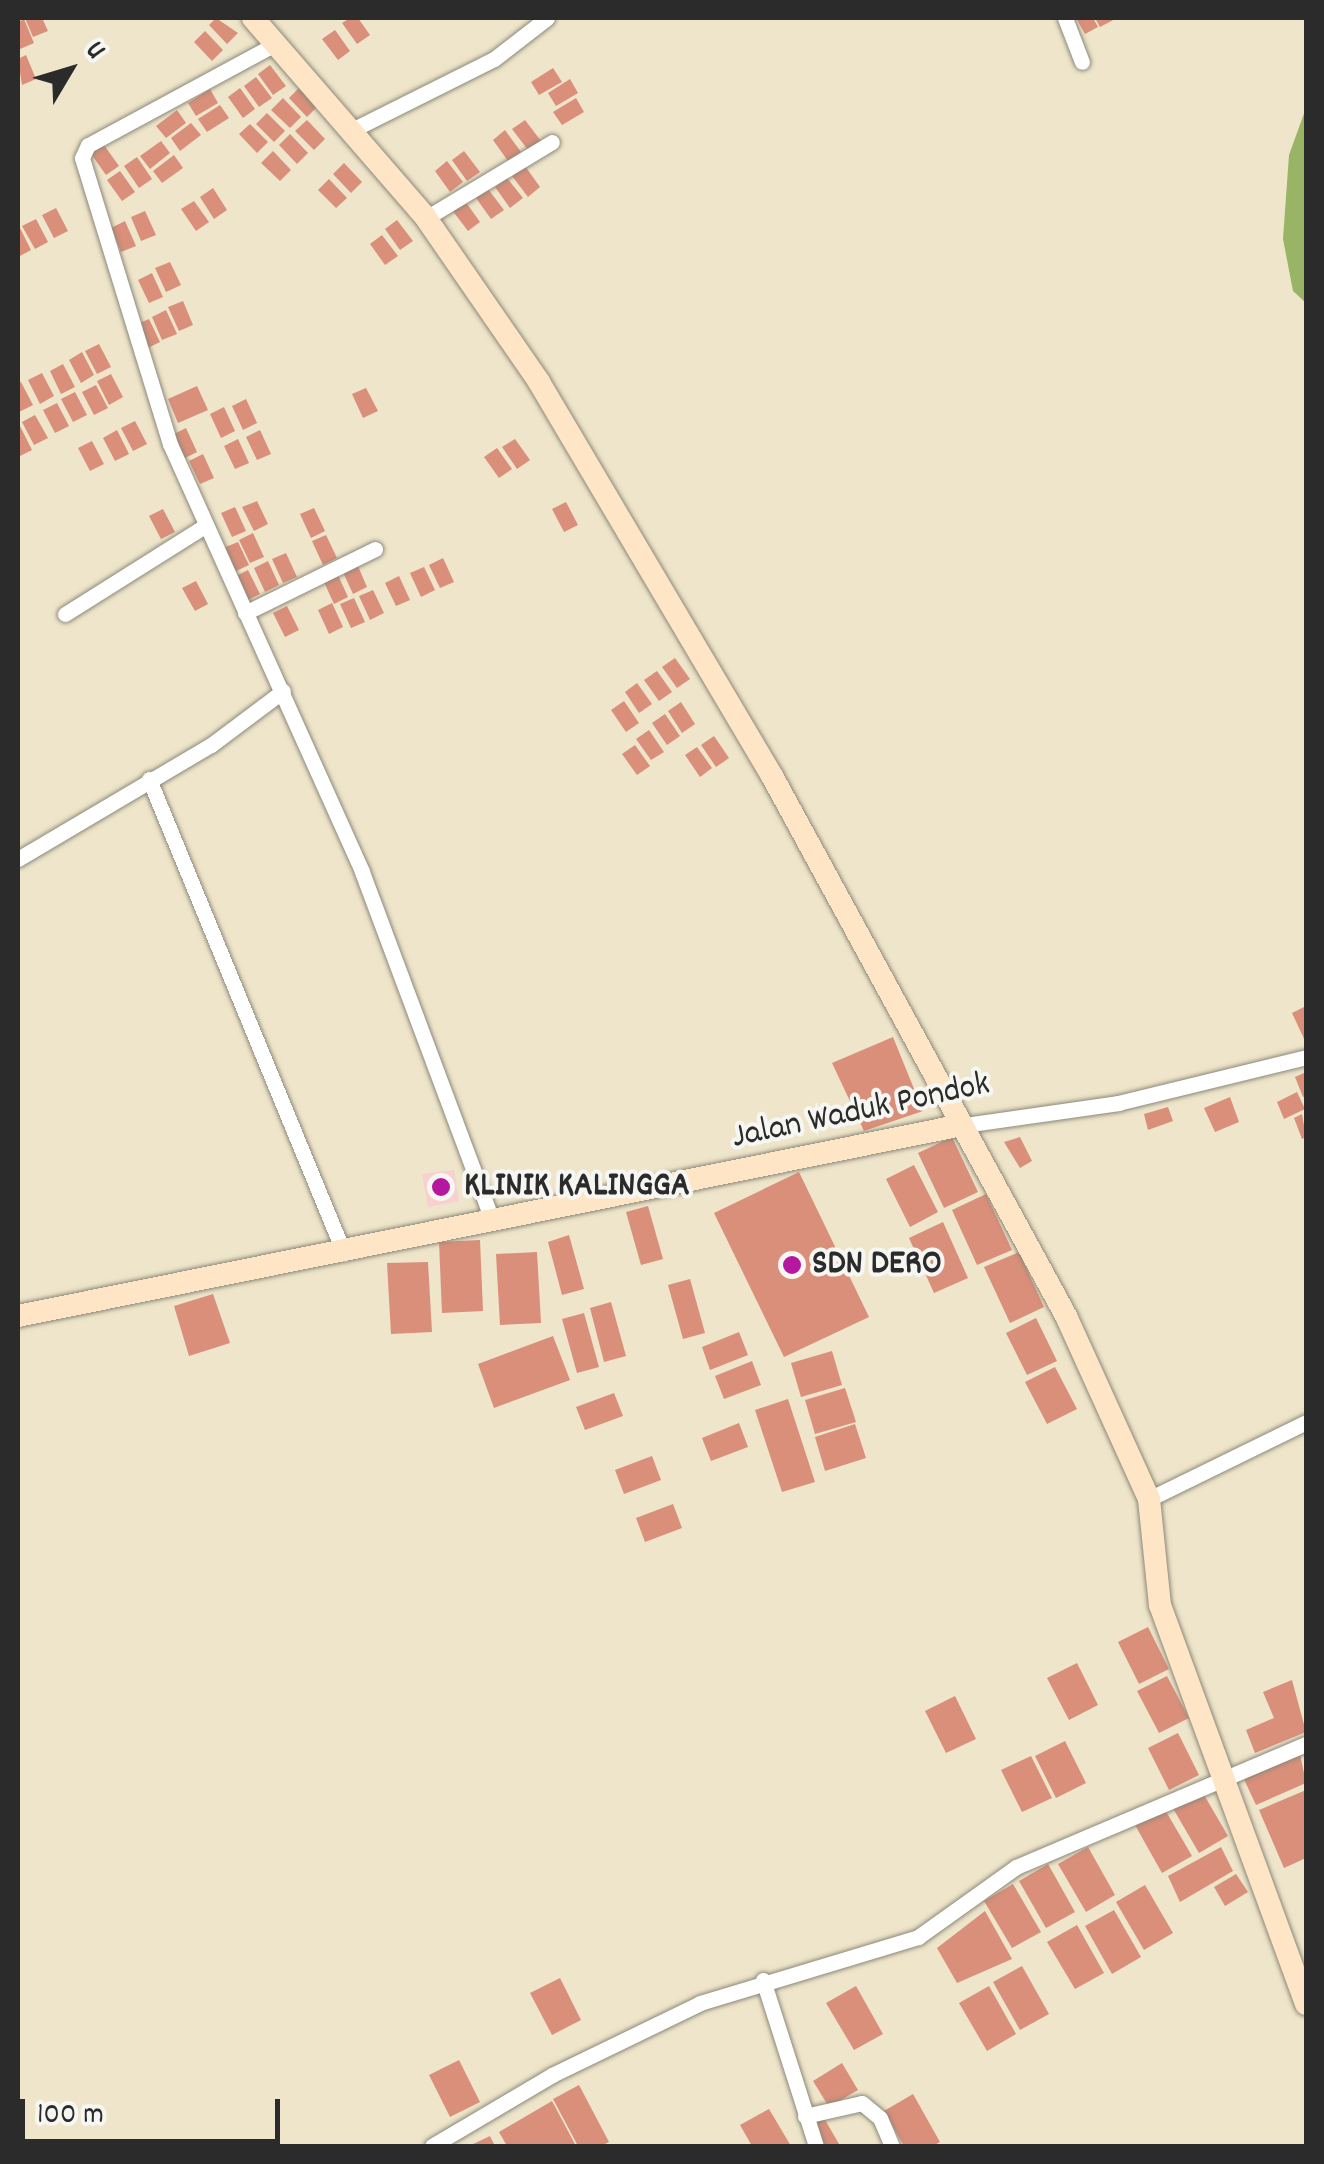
<!DOCTYPE html>
<style>
body{margin:0}
#map{position:relative;width:1324px;height:2164px;overflow:hidden;background:#eee5ca;font-family:Dekko,sans-serif}
div>[style]{position:absolute}
.built>*{inset:0;background:#f7d0cf}
.forest>*{inset:0;background:#9ab466}
.building>*{inset:0;background:#d98f7a}
.roads{filter:drop-shadow(0 0 2px #8c887a) drop-shadow(0 0 2px #8c887a)}
.street>*{height:15px;margin:-7.5px;padding:0 7.5px;transform-origin:7.5px;border-radius:7.5px;background:#fff}
.secondary>*{height:22px;margin:-11px;padding:0 11px;transform-origin:11px;border-radius:11px;background:#fee5c5}
.dots>*{width:28px;height:28px;translate:-50% -50%;box-sizing:border-box;border:5px solid #f6f6f2;border-radius:50%}
span{translate:-50% -50%;white-space:nowrap;text-align:center;line-height:1.15;-webkit-text-stroke:8px #f6f6f2;paint-order:stroke}
.street-label{font-size:35px;color:#2b2b2b}
.poi-label{font-size:35px;color:#2b2b2b;font-weight:700}
.left{translate:0 -50%;text-align:left}
.frame{position:absolute;inset:0;border:20px solid #2b2b2b;pointer-events:none}
.north{position:absolute;left:20px;top:20px;width:100px;height:100px;-webkit-text-stroke:8px #f6f6f2;paint-order:stroke;rotate:52deg;font-size:28px;font-weight:700;line-height:40px;text-align:center;color:#2b2b2b}
.north::after{content:'';display:block;margin:auto;width:35px;height:45px;background:#2b2b2b;clip-path:polygon(50% 0,100% 100%,50% 72%,0 100%)}
.scale{position:absolute;left:20px;top:2099px;width:260px;height:45px;box-sizing:border-box;border:5px solid #2b2b2b;border-top:0;padding-left:12px;font-size:30px;line-height:35px;white-space:nowrap;color:#2b2b2b;-webkit-text-stroke:8px #f6f6f2;paint-order:stroke}
</style>
<div id="map">
<div class="built">
<div style="clip-path:polygon(454px 1170px,459px 1201px,428px 1207px,422px 1174px)"></div>
</div>
<div class="forest">
<div style="clip-path:polygon(1306px 108px,1306px 303px,1293px 291px,1283px 239px,1289px 155px)"></div>
</div>
<div class="building">
<div style="clip-path:polygon(25px 18px,42px 18px,48px 31px,33px 37px)"></div>
<div style="clip-path:polygon(216px 18px,238px 33px,227px 44px,209px 25px)"></div>
<div style="clip-path:polygon(350px 18px,358px 18px,370px 35px,357px 44px,342px 23px)"></div>
<div style="clip-path:polygon(1076px 18px,1093px 18px,1098px 27px,1085px 34px)"></div>
<div style="clip-path:polygon(1095px 18px,1117px 18px,1100px 27px)"></div>
<div style="clip-path:polygon(24px 19px,34px 43px,20px 49px,18px 22px)"></div>
<div style="clip-path:polygon(335px 30px,350px 51px,338px 60px,322px 39px)"></div>
<div style="clip-path:polygon(205px 31px,223px 50px,212px 61px,194px 42px)"></div>
<div style="clip-path:polygon(26px 55px,36px 79px,22px 85px,18px 59px)"></div>
<div style="clip-path:polygon(270px 65px,286px 86px,273px 95px,258px 74px)"></div>
<div style="clip-path:polygon(553px 68px,562px 82px,539px 95px,531px 82px)"></div>
<div style="clip-path:polygon(256px 77px,272px 98px,259px 107px,244px 86px)"></div>
<div style="clip-path:polygon(570px 79px,578px 93px,556px 106px,548px 93px)"></div>
<div style="clip-path:polygon(300px 87px,318px 106px,307px 117px,289px 98px)"></div>
<div style="clip-path:polygon(240px 88px,255px 109px,243px 118px,228px 97px)"></div>
<div style="clip-path:polygon(210px 89px,218px 103px,196px 116px,188px 103px)"></div>
<div style="clip-path:polygon(283px 98px,301px 117px,290px 128px,271px 110px)"></div>
<div style="clip-path:polygon(576px 98px,584px 112px,562px 125px,553px 112px)"></div>
<div style="clip-path:polygon(220px 105px,229px 118px,207px 132px,198px 119px)"></div>
<div style="clip-path:polygon(177px 110px,186px 123px,166px 138px,156px 126px)"></div>
<div style="clip-path:polygon(267px 113px,285px 131px,274px 142px,256px 124px)"></div>
<div style="clip-path:polygon(307px 120px,325px 139px,314px 150px,295px 131px)"></div>
<div style="clip-path:polygon(525px 120px,541px 141px,528px 150px,512px 129px)"></div>
<div style="clip-path:polygon(191px 123px,201px 135px,180px 151px,171px 138px)"></div>
<div style="clip-path:polygon(250px 124px,268px 142px,257px 153px,239px 134px)"></div>
<div style="clip-path:polygon(505px 130px,521px 152px,508px 161px,493px 140px)"></div>
<div style="clip-path:polygon(290px 134px,308px 153px,297px 164px,279px 145px)"></div>
<div style="clip-path:polygon(161px 141px,170px 153px,150px 169px,140px 156px)"></div>
<div style="clip-path:polygon(104px 145px,119px 166px,106px 175px,91px 154px)"></div>
<div style="clip-path:polygon(273px 151px,291px 170px,280px 181px,261px 163px)"></div>
<div style="clip-path:polygon(464px 151px,480px 172px,467px 181px,452px 160px)"></div>
<div style="clip-path:polygon(174px 155px,183px 168px,162px 183px,153px 171px)"></div>
<div style="clip-path:polygon(137px 157px,152px 179px,139px 188px,124px 166px)"></div>
<div style="clip-path:polygon(447px 161px,463px 182px,450px 192px,435px 171px)"></div>
<div style="clip-path:polygon(344px 163px,362px 182px,351px 193px,333px 174px)"></div>
<div style="clip-path:polygon(525px 166px,540px 187px,528px 197px,512px 176px)"></div>
<div style="clip-path:polygon(120px 171px,135px 192px,122px 201px,107px 180px)"></div>
<div style="clip-path:polygon(507px 178px,523px 198px,510px 208px,495px 187px)"></div>
<div style="clip-path:polygon(329px 179px,347px 198px,336px 208px,318px 190px)"></div>
<div style="clip-path:polygon(213px 188px,227px 210px,214px 219px,200px 197px)"></div>
<div style="clip-path:polygon(488px 189px,504px 210px,491px 219px,476px 198px)"></div>
<div style="clip-path:polygon(194px 201px,209px 222px,196px 231px,181px 209px)"></div>
<div style="clip-path:polygon(465px 201px,480px 222px,468px 231px,452px 210px)"></div>
<div style="clip-path:polygon(56px 208px,68px 231px,54px 238px,42px 215px)"></div>
<div style="clip-path:polygon(145px 211px,156px 235px,141px 241px,131px 217px)"></div>
<div style="clip-path:polygon(36px 219px,48px 242px,35px 249px,22px 226px)"></div>
<div style="clip-path:polygon(397px 220px,413px 241px,400px 250px,385px 229px)"></div>
<div style="clip-path:polygon(125px 221px,136px 246px,121px 252px,111px 228px)"></div>
<div style="clip-path:polygon(18px 224px,31px 250px,18px 257px)"></div>
<div style="clip-path:polygon(382px 235px,398px 256px,385px 265px,370px 244px)"></div>
<div style="clip-path:polygon(170px 262px,181px 285px,166px 292px,155px 268px)"></div>
<div style="clip-path:polygon(152px 273px,163px 297px,149px 303px,138px 280px)"></div>
<div style="clip-path:polygon(183px 301px,193px 325px,179px 331px,168px 307px)"></div>
<div style="clip-path:polygon(166px 310px,177px 334px,162px 340px,152px 317px)"></div>
<div style="clip-path:polygon(149px 319px,160px 342px,146px 349px,135px 325px)"></div>
<div style="clip-path:polygon(99px 344px,111px 367px,97px 374px,85px 351px)"></div>
<div style="clip-path:polygon(82px 352px,94px 375px,81px 383px,69px 360px)"></div>
<div style="clip-path:polygon(63px 364px,75px 387px,61px 394px,50px 371px)"></div>
<div style="clip-path:polygon(42px 373px,54px 396px,40px 404px,28px 380px)"></div>
<div style="clip-path:polygon(111px 374px,123px 397px,109px 405px,97px 381px)"></div>
<div style="clip-path:polygon(21px 382px,33px 405px,19px 412px,18px 383px)"></div>
<div style="clip-path:polygon(96px 385px,108px 408px,94px 415px,82px 392px)"></div>
<div style="clip-path:polygon(197px 386px,208px 410px,178px 423px,168px 399px)"></div>
<div style="clip-path:polygon(366px 388px,378px 411px,363px 418px,352px 394px)"></div>
<div style="clip-path:polygon(75px 392px,87px 415px,73px 422px,61px 399px)"></div>
<div style="clip-path:polygon(246px 399px,257px 423px,243px 430px,232px 406px)"></div>
<div style="clip-path:polygon(57px 403px,69px 426px,55px 433px,43px 410px)"></div>
<div style="clip-path:polygon(224px 407px,235px 431px,221px 438px,210px 414px)"></div>
<div style="clip-path:polygon(35px 415px,48px 438px,34px 445px,22px 422px)"></div>
<div style="clip-path:polygon(135px 421px,147px 444px,133px 451px,121px 428px)"></div>
<div style="clip-path:polygon(18px 422px,32px 450px,18px 457px)"></div>
<div style="clip-path:polygon(186px 428px,197px 452px,183px 459px,172px 435px)"></div>
<div style="clip-path:polygon(117px 430px,129px 454px,115px 461px,103px 438px)"></div>
<div style="clip-path:polygon(260px 430px,271px 454px,257px 460px,246px 437px)"></div>
<div style="clip-path:polygon(238px 439px,249px 463px,235px 469px,224px 446px)"></div>
<div style="clip-path:polygon(515px 439px,530px 460px,517px 469px,502px 447px)"></div>
<div style="clip-path:polygon(92px 441px,104px 464px,90px 471px,78px 448px)"></div>
<div style="clip-path:polygon(497px 448px,512px 469px,499px 478px,484px 457px)"></div>
<div style="clip-path:polygon(203px 454px,214px 478px,200px 484px,189px 461px)"></div>
<div style="clip-path:polygon(257px 501px,268px 524px,254px 531px,242px 507px)"></div>
<div style="clip-path:polygon(566px 502px,578px 525px,564px 532px,552px 509px)"></div>
<div style="clip-path:polygon(235px 507px,246px 531px,232px 537px,221px 513px)"></div>
<div style="clip-path:polygon(314px 508px,325px 531px,311px 538px,300px 514px)"></div>
<div style="clip-path:polygon(163px 509px,175px 532px,161px 539px,149px 516px)"></div>
<div style="clip-path:polygon(253px 533px,264px 557px,250px 563px,239px 540px)"></div>
<div style="clip-path:polygon(326px 535px,337px 558px,323px 565px,312px 541px)"></div>
<div style="clip-path:polygon(238px 542px,249px 565px,234px 572px,223px 548px)"></div>
<div style="clip-path:polygon(286px 553px,297px 577px,283px 583px,272px 559px)"></div>
<div style="clip-path:polygon(443px 558px,454px 582px,440px 588px,429px 565px)"></div>
<div style="clip-path:polygon(268px 561px,279px 585px,265px 592px,254px 568px)"></div>
<div style="clip-path:polygon(357px 564px,367px 587px,353px 594px,342px 570px)"></div>
<div style="clip-path:polygon(424px 567px,435px 590px,421px 597px,410px 573px)"></div>
<div style="clip-path:polygon(248px 570px,260px 594px,246px 601px,234px 577px)"></div>
<div style="clip-path:polygon(337px 573px,348px 597px,334px 604px,323px 580px)"></div>
<div style="clip-path:polygon(399px 576px,410px 600px,396px 606px,385px 583px)"></div>
<div style="clip-path:polygon(196px 581px,208px 604px,195px 611px,182px 588px)"></div>
<div style="clip-path:polygon(373px 590px,384px 613px,370px 620px,359px 596px)"></div>
<div style="clip-path:polygon(354px 598px,365px 622px,351px 628px,340px 604px)"></div>
<div style="clip-path:polygon(332px 603px,343px 627px,329px 634px,318px 610px)"></div>
<div style="clip-path:polygon(287px 606px,299px 630px,285px 637px,273px 613px)"></div>
<div style="clip-path:polygon(675px 658px,690px 679px,677px 688px,662px 667px)"></div>
<div style="clip-path:polygon(657px 671px,672px 692px,659px 701px,644px 680px)"></div>
<div style="clip-path:polygon(637px 683px,652px 704px,639px 713px,625px 692px)"></div>
<div style="clip-path:polygon(624px 701px,639px 723px,626px 732px,611px 710px)"></div>
<div style="clip-path:polygon(681px 702px,695px 724px,682px 733px,668px 711px)"></div>
<div style="clip-path:polygon(665px 714px,680px 736px,667px 745px,652px 723px)"></div>
<div style="clip-path:polygon(649px 730px,664px 752px,651px 760px,636px 739px)"></div>
<div style="clip-path:polygon(714px 736px,729px 758px,716px 767px,701px 745px)"></div>
<div style="clip-path:polygon(635px 745px,650px 766px,637px 775px,622px 754px)"></div>
<div style="clip-path:polygon(697px 747px,712px 768px,700px 777px,685px 755px)"></div>
<div style="clip-path:polygon(1306px 1006px,1306px 1043px,1292px 1013px)"></div>
<div style="clip-path:polygon(893px 1037px,923px 1111px,864px 1131px,832px 1063px)"></div>
<div style="clip-path:polygon(1306px 1072px,1306px 1096px,1303px 1097px,1295px 1077px)"></div>
<div style="clip-path:polygon(1297px 1092px,1305px 1109px,1284px 1119px,1277px 1102px)"></div>
<div style="clip-path:polygon(1230px 1097px,1239px 1122px,1215px 1132px,1204px 1108px)"></div>
<div style="clip-path:polygon(1168px 1107px,1173px 1121px,1148px 1130px,1144px 1114px)"></div>
<div style="clip-path:polygon(1302px 1114px,1306px 1137px,1302px 1139px,1294px 1118px)"></div>
<div style="clip-path:polygon(952px 1137px,978px 1192px,944px 1208px,918px 1153px)"></div>
<div style="clip-path:polygon(1020px 1137px,1032px 1161px,1020px 1168px,1004px 1142px)"></div>
<div style="clip-path:polygon(914px 1165px,938px 1212px,910px 1227px,886px 1179px)"></div>
<div style="clip-path:polygon(799px 1172px,869px 1317px,784px 1357px,714px 1213px)"></div>
<div style="clip-path:polygon(986px 1194px,1012px 1250px,977px 1265px,952px 1210px)"></div>
<div style="clip-path:polygon(648px 1206px,663px 1259px,641px 1265px,626px 1212px)"></div>
<div style="clip-path:polygon(943px 1222px,968px 1278px,934px 1293px,909px 1238px)"></div>
<div style="clip-path:polygon(569px 1235px,584px 1289px,562px 1295px,548px 1242px)"></div>
<div style="clip-path:polygon(480px 1240px,483px 1311px,442px 1313px,439px 1242px)"></div>
<div style="clip-path:polygon(537px 1252px,541px 1323px,500px 1325px,496px 1254px)"></div>
<div style="clip-path:polygon(1019px 1252px,1044px 1307px,1010px 1323px,984px 1267px)"></div>
<div style="clip-path:polygon(428px 1262px,432px 1332px,391px 1334px,387px 1263px)"></div>
<div style="clip-path:polygon(690px 1279px,705px 1333px,683px 1339px,668px 1285px)"></div>
<div style="clip-path:polygon(213px 1294px,230px 1343px,189px 1356px,174px 1306px)"></div>
<div style="clip-path:polygon(611px 1302px,626px 1356px,604px 1362px,590px 1308px)"></div>
<div style="clip-path:polygon(584px 1313px,599px 1367px,577px 1373px,562px 1319px)"></div>
<div style="clip-path:polygon(1036px 1318px,1057px 1361px,1027px 1375px,1006px 1333px)"></div>
<div style="clip-path:polygon(739px 1332px,748px 1355px,710px 1370px,702px 1347px)"></div>
<div style="clip-path:polygon(553px 1336px,570px 1380px,494px 1408px,478px 1364px)"></div>
<div style="clip-path:polygon(832px 1351px,842px 1385px,801px 1397px,791px 1363px)"></div>
<div style="clip-path:polygon(752px 1361px,761px 1385px,724px 1399px,715px 1376px)"></div>
<div style="clip-path:polygon(1055px 1367px,1077px 1409px,1047px 1424px,1025px 1382px)"></div>
<div style="clip-path:polygon(845px 1388px,856px 1422px,815px 1434px,805px 1400px)"></div>
<div style="clip-path:polygon(614px 1393px,623px 1416px,585px 1430px,576px 1407px)"></div>
<div style="clip-path:polygon(788px 1399px,815px 1482px,782px 1492px,755px 1410px)"></div>
<div style="clip-path:polygon(739px 1423px,748px 1447px,711px 1461px,702px 1438px)"></div>
<div style="clip-path:polygon(855px 1424px,866px 1458px,825px 1471px,815px 1437px)"></div>
<div style="clip-path:polygon(652px 1456px,661px 1480px,624px 1494px,615px 1470px)"></div>
<div style="clip-path:polygon(673px 1504px,682px 1528px,645px 1542px,636px 1518px)"></div>
<div style="clip-path:polygon(1148px 1627px,1169px 1669px,1139px 1684px,1118px 1642px)"></div>
<div style="clip-path:polygon(1077px 1663px,1098px 1705px,1069px 1720px,1047px 1678px)"></div>
<div style="clip-path:polygon(1167px 1676px,1189px 1718px,1159px 1733px,1137px 1691px)"></div>
<div style="clip-path:polygon(1292px 1680px,1306px 1732px,1255px 1753px,1246px 1730px,1274px 1718px,1263px 1692px)"></div>
<div style="clip-path:polygon(955px 1696px,976px 1739px,946px 1753px,925px 1711px)"></div>
<div style="clip-path:polygon(1178px 1733px,1199px 1775px,1169px 1790px,1148px 1748px)"></div>
<div style="clip-path:polygon(1065px 1741px,1086px 1783px,1056px 1798px,1035px 1756px)"></div>
<div style="clip-path:polygon(1299px 1749px,1306px 1783px,1256px 1805px,1242px 1775px)"></div>
<div style="clip-path:polygon(1031px 1756px,1052px 1798px,1022px 1812px,1001px 1770px)"></div>
<div style="clip-path:polygon(1200px 1788px,1228px 1836px,1199px 1853px,1171px 1805px)"></div>
<div style="clip-path:polygon(1306px 1790px,1306px 1858px,1284px 1868px,1259px 1810px)"></div>
<div style="clip-path:polygon(1164px 1808px,1192px 1856px,1162px 1873px,1135px 1825px)"></div>
<div style="clip-path:polygon(1088px 1847px,1115px 1895px,1086px 1912px,1058px 1864px)"></div>
<div style="clip-path:polygon(1221px 1847px,1233px 1871px,1180px 1902px,1168px 1876px)"></div>
<div style="clip-path:polygon(1048px 1864px,1075px 1912px,1046px 1928px,1019px 1881px)"></div>
<div style="clip-path:polygon(1236px 1874px,1248px 1892px,1225px 1906px,1214px 1887px)"></div>
<div style="clip-path:polygon(1013px 1884px,1041px 1932px,1012px 1948px,984px 1901px)"></div>
<div style="clip-path:polygon(1145px 1885px,1173px 1933px,1144px 1950px,1116px 1902px)"></div>
<div style="clip-path:polygon(1114px 1910px,1141px 1957px,1112px 1974px,1085px 1926px)"></div>
<div style="clip-path:polygon(985px 1911px,1012px 1959px,957px 1983px,937px 1948px)"></div>
<div style="clip-path:polygon(1077px 1925px,1104px 1973px,1075px 1989px,1047px 1942px)"></div>
<div style="clip-path:polygon(1022px 1966px,1049px 2014px,1020px 2030px,993px 1982px)"></div>
<div style="clip-path:polygon(560px 1978px,581px 2020px,552px 2035px,530px 1993px)"></div>
<div style="clip-path:polygon(856px 1986px,883px 2034px,854px 2050px,826px 2003px)"></div>
<div style="clip-path:polygon(989px 1986px,1016px 2034px,987px 2051px,959px 2003px)"></div>
<div style="clip-path:polygon(459px 2060px,480px 2102px,450px 2117px,429px 2075px)"></div>
<div style="clip-path:polygon(842px 2063px,858px 2090px,829px 2107px,813px 2081px)"></div>
<div style="clip-path:polygon(579px 2085px,609px 2142px,601px 2146px,578px 2146px,553px 2099px)"></div>
<div style="clip-path:polygon(913px 2094px,940px 2142px,933px 2146px,904px 2146px,884px 2111px)"></div>
<div style="clip-path:polygon(552px 2101px,576px 2146px,507px 2146px,499px 2132px)"></div>
<div style="clip-path:polygon(769px 2109px,791px 2146px,752px 2146px,740px 2125px)"></div>
<div style="clip-path:polygon(824px 2118px,839px 2144px,834px 2146px,824px 2146px,812px 2125px)"></div>
<div style="clip-path:polygon(490px 2136px,495px 2146px,469px 2146px)"></div>
</div>
<div class="roads">
<div class="street">
<div style="left:1065px;top:18px;width:47px;rotate:68.9deg"></div>
<div style="left:277px;top:43px;width:215px;rotate:151.6deg"></div>
<div style="left:88px;top:145px;width:14px;rotate:115deg"></div>
<div style="left:82px;top:158px;width:299px;rotate:72.9deg"></div>
<div style="left:170px;top:444px;width:469px;rotate:65.8deg"></div>
<div style="left:362px;top:872px;width:374px;rotate:69.5deg"></div>
<div style="left:354px;top:129px;width:157px;rotate:-26.6deg"></div>
<div style="left:494px;top:59px;width:67px;rotate:-37.7deg"></div>
<div style="left:426px;top:218px;width:147px;rotate:-31.1deg"></div>
<div style="left:245px;top:613px;width:145px;rotate:-26.2deg"></div>
<div style="left:65px;top:614px;width:163px;rotate:-32.2deg"></div>
<div style="left:149px;top:779px;width:513px;rotate:67.64deg"></div>
<div style="left:18px;top:859px;width:224px;rotate:-30.6deg"></div>
<div style="left:211px;top:745px;width:90px;rotate:-36.9deg"></div>
<div style="left:957px;top:1126px;width:163px;rotate:-8.1deg"></div>
<div style="left:1118px;top:1103px;width:194px;rotate:-13.7deg"></div>
<div style="left:1149px;top:1499px;width:175px;rotate:-26.1deg"></div>
<div style="left:763px;top:1980px;width:174px;rotate:72.3deg"></div>
<div style="left:805px;top:2116px;width:58px;rotate:-12.8deg"></div>
<div style="left:862px;top:2103px;width:23px;rotate:40deg"></div>
<div style="left:880px;top:2118px;width:30px;rotate:67deg"></div>
<div style="left:432px;top:2146px;width:139px;rotate:-30.6deg"></div>
<div style="left:552px;top:2075px;width:165px;rotate:-25.9deg"></div>
<div style="left:700px;top:2003px;width:228px;rotate:-16.8deg"></div>
<div style="left:918px;top:1937px;width:120px;rotate:-35.5deg"></div>
<div style="left:1016px;top:1867px;width:315px;rotate:-23deg"></div>
</div>
<div class="secondary">
<div style="left:253px;top:18px;width:264px;rotate:49.1deg"></div>
<div style="left:426px;top:218px;width:199px;rotate:55.4deg"></div>
<div style="left:539px;top:382px;width:458px;rotate:59.4deg"></div>
<div style="left:772px;top:776px;width:615px;rotate:61.43deg"></div>
<div style="left:1066px;top:1316px;width:201px;rotate:65.6deg"></div>
<div style="left:1149px;top:1499px;width:107px;rotate:84.1deg"></div>
<div style="left:1160px;top:1605px;width:425px;rotate:69.9deg"></div>
<div style="left:18px;top:1316px;width:958px;rotate:-11.44deg"></div>
</div>
</div>
<div class="dots">
<div style="left:441px;top:1187px;background:#b5179e"></div>
<div style="left:792px;top:1265px;background:#b5179e"></div>
</div>
<div class="street-label">
<span style="left:861px;top:1112px;rotate:-12deg">Jalan Waduk Pondok</span>
</div>
<div class="poi-label">
<span class="left" style="left:464px;top:1187px">KLINIK KALINGGA</span>
<span class="left" style="left:812px;top:1265px">SDN DERO</span>
</div>
<div class="frame"></div>
<div class="north">U</div>
<div class="scale">100 m</div>
</div>
